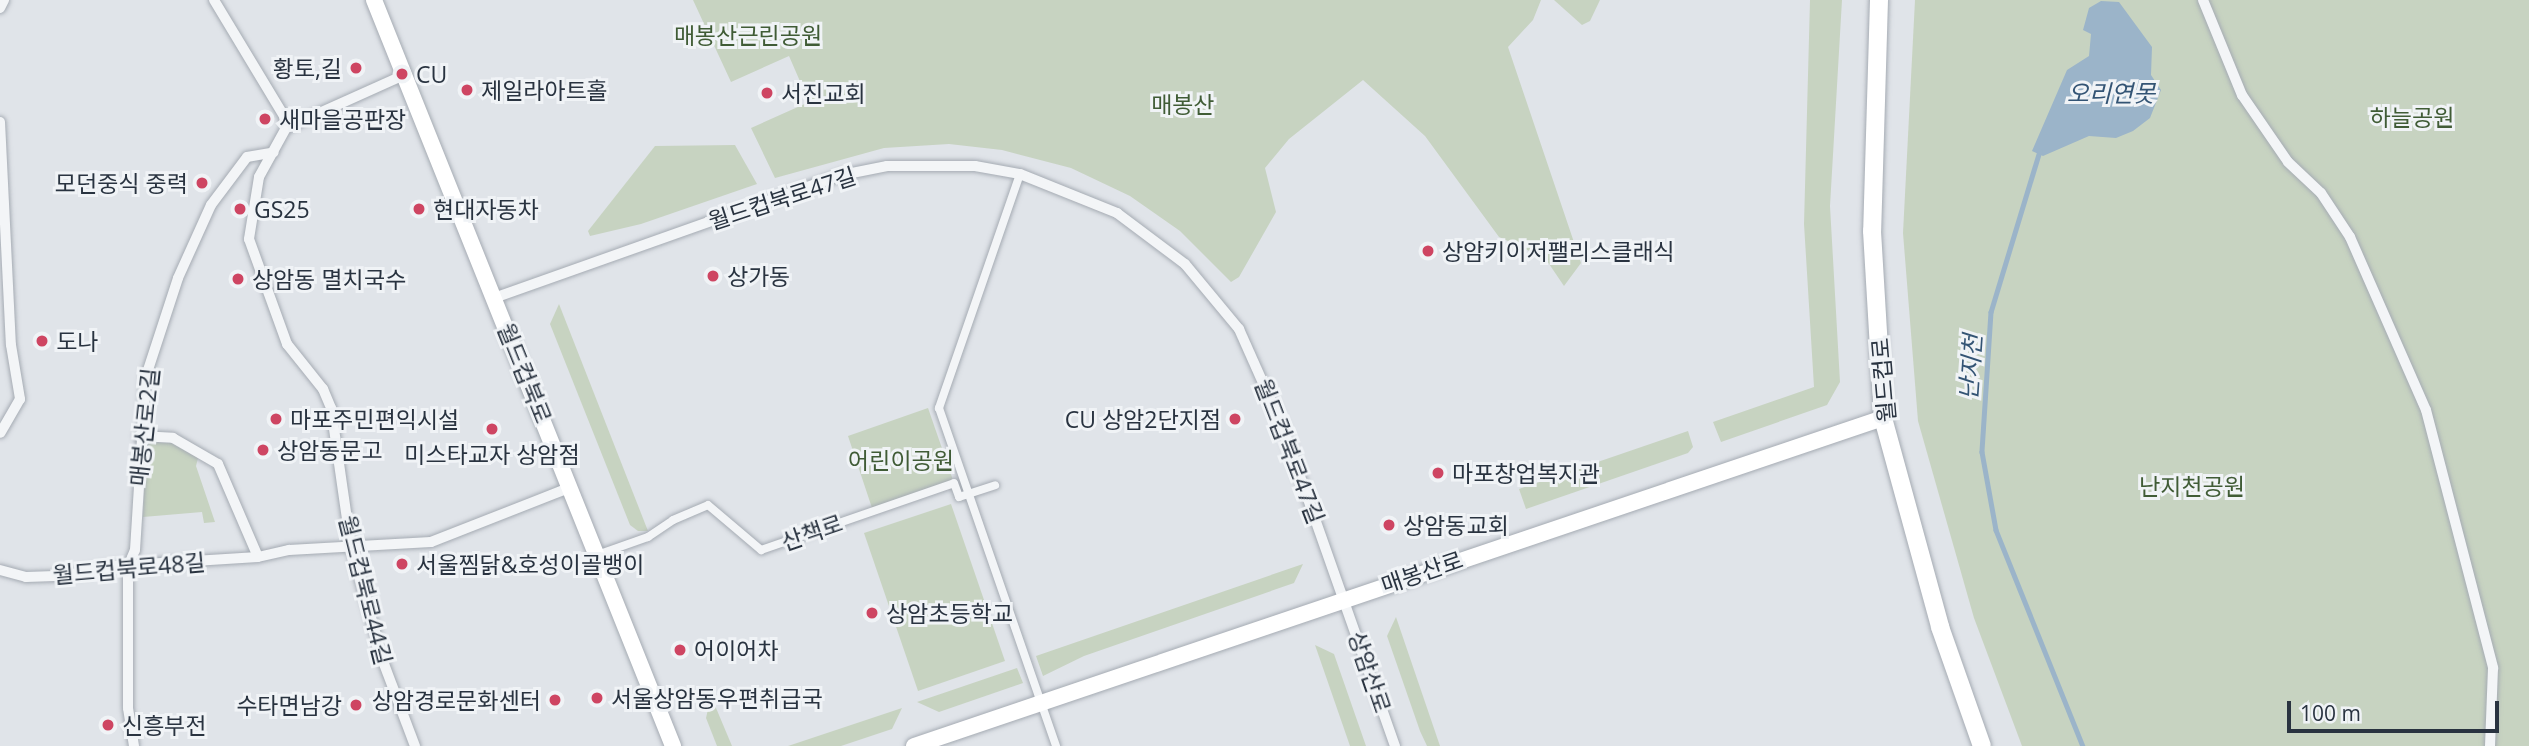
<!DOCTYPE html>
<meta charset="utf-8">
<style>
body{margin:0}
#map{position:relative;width:2529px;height:746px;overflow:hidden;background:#e0e4e9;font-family:"Open Sans","Noto Sans KR",sans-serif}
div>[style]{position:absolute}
.green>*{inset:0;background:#c7d3c1}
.water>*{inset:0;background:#9bb4c9}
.stream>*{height:4.5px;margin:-2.25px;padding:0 2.25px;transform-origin:2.25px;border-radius:2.25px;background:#9bb4c9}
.roads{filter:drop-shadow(0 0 2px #a5abb3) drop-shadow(0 0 2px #a5abb3)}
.pedestrian>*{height:8px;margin:-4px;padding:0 4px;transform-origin:4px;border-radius:4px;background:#f3f5f7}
.minor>*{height:10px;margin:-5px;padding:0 5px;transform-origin:5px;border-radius:5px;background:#f3f5f7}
.secondary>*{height:16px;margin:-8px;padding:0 8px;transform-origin:8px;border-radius:8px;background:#fff}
.primary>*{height:18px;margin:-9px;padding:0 9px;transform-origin:9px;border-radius:9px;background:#fff}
.dots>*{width:19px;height:19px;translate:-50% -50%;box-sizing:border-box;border:4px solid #f0f3f6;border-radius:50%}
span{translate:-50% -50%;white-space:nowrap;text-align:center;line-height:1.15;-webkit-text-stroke:6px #f0f3f6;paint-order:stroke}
.park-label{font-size:23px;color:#405c36}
.poi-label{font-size:23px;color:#293340}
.right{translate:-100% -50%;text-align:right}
.left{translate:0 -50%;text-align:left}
.street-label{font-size:23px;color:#293340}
.water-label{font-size:24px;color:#335474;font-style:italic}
.scale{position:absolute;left:2287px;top:701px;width:212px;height:32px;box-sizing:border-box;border:4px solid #293340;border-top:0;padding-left:9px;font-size:21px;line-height:24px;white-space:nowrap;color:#293340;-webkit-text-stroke:5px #f0f3f6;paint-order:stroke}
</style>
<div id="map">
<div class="green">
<div style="clip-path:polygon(693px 0,1541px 0,1533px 20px,1508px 47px,1581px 263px,1564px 286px,1545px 258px,1499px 237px,1425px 136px,1363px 80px,1289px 139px,1265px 168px,1276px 212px,1239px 277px,1231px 282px,1180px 231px,1130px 196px,1071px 168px,1002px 150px,949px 144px,884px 148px,775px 178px,751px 128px,809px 102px,789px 56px,731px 82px)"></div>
<div style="clip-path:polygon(1554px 0,1600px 0,1590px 21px,1582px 25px)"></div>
<div style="clip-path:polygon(1810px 0,1842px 0,1830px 206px,1840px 382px,1827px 405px,1721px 442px,1713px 422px,1814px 387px,1804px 224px)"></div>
<div style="clip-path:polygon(1915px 0,2529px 0,2529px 746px,2022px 746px,1974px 618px,1918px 421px,1903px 233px)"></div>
<div style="clip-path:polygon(735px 145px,757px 184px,641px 224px,590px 236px,588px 231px,655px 146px)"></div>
<div style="clip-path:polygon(559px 304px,648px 531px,638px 531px,630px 525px,550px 324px)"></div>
<div style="clip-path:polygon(928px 408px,954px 483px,873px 511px,848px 436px)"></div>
<div style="clip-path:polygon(1688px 431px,1693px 447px,1688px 453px,1526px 509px,1519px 489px)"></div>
<div style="clip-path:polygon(151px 442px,171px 443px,198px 458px,196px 466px,215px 522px,204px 523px,202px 512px,143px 517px,146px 447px)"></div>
<div style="clip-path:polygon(951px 504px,1005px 661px,918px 691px,864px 533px)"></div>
<div style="clip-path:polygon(1303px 564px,1294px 583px,1084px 656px,1043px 676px,1036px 656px)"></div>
<div style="clip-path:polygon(1396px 617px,1440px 746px,1427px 746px,1420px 731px,1387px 636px)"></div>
<div style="clip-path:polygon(1315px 645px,1334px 654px,1366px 746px,1350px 746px)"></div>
<div style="clip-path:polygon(1017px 668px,1023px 683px,939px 712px,917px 702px)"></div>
<div style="clip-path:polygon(711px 696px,732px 746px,717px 746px,706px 718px)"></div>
<div style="clip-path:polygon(902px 708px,892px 729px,841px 746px,788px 746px)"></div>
</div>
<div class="water">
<div style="clip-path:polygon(2101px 1px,2119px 2px,2152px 47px,2151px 75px,2161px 90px,2150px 118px,2133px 131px,2116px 138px,2089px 136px,2043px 156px,2032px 151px,2067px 70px,2089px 56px,2091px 34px,2083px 30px,2089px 8px)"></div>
</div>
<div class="stream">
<div style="left:2040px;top:151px;width:168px;rotate:106.9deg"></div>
<div style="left:1991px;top:312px;width:140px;rotate:93.7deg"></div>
<div style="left:1982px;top:452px;width:79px;rotate:79.8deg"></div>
<div style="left:1996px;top:530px;width:233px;rotate:68.1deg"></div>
</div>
<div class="roads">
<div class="pedestrian">
<div style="left:1020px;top:174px;width:248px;rotate:109.1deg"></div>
<div style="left:939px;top:408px;width:358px;rotate:70.9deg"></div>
<div style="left:597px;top:555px;width:54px;rotate:-19.4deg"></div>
<div style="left:648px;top:537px;width:30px;rotate:-34deg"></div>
<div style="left:673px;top:520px;width:38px;rotate:-23deg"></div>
<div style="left:708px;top:505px;width:70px;rotate:40.3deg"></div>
<div style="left:761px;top:550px;width:204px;rotate:-19.1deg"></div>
<div style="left:954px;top:483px;width:15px;rotate:70deg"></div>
<div style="left:959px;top:497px;width:38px;rotate:-18deg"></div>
</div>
<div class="minor">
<div style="left:214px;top:0;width:135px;rotate:58.9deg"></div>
<div style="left:284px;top:116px;width:12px;rotate:81deg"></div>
<div style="left:2203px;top:0;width:103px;rotate:67.7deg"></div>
<div style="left:2242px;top:95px;width:81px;rotate:55.5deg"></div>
<div style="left:2288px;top:162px;width:45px;rotate:43.2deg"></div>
<div style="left:2321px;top:193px;width:53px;rotate:56.6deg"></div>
<div style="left:2350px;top:237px;width:189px;rotate:66.3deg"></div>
<div style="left:2426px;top:410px;width:267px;rotate:75.4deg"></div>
<div style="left:2493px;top:668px;width:78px;rotate:92.2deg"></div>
<div style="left:0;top:8px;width:9px;rotate:-63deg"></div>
<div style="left:404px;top:75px;width:129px;rotate:155.8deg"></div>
<div style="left:286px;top:128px;width:56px;rotate:118.9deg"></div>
<div style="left:259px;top:177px;width:63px;rotate:99.2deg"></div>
<div style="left:249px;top:239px;width:112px;rotate:70.1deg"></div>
<div style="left:287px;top:344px;width:58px;rotate:51.3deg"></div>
<div style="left:323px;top:389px;width:21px;rotate:67deg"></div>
<div style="left:331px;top:408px;width:140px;rotate:81.8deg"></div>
<div style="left:351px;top:547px;width:122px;rotate:74.2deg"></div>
<div style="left:384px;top:664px;width:88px;rotate:69.3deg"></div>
<div style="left:0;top:122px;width:223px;rotate:87.2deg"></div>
<div style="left:11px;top:345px;width:55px;rotate:80.5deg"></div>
<div style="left:20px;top:399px;width:39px;rotate:120deg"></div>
<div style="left:494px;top:298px;width:369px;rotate:-19.5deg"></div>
<div style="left:842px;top:175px;width:46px;rotate:-11.3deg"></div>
<div style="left:887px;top:166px;width:88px"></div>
<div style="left:975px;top:166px;width:46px;rotate:10.1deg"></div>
<div style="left:1020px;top:174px;width:105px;rotate:21.9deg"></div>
<div style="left:1117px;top:213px;width:85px;rotate:36.9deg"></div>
<div style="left:1185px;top:264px;width:85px;rotate:50.3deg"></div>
<div style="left:1239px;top:329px;width:108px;rotate:66deg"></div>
<div style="left:1283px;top:428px;width:337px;rotate:70.6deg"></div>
<div style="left:139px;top:436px;width:34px;rotate:3deg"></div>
<div style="left:173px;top:438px;width:52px;rotate:30deg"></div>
<div style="left:218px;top:464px;width:101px;rotate:66.7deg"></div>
<div style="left:0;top:570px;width:27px;rotate:15deg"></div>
<div style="left:26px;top:577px;width:36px;rotate:-2deg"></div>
<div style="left:62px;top:576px;width:53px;rotate:-10.9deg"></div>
<div style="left:114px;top:566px;width:144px;rotate:-3.6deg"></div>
<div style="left:258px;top:557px;width:32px;rotate:-13deg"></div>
<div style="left:289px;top:550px;width:142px;rotate:-3.2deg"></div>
<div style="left:431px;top:542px;width:150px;rotate:-21.4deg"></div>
<div style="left:134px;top:746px;width:38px;rotate:-99deg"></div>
<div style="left:128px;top:708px;width:141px;rotate:-90deg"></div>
<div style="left:128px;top:567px;width:18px;rotate:-68deg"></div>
<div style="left:135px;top:550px;width:174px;rotate:-86.4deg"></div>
<div style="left:146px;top:376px;width:103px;rotate:-71.9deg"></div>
<div style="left:178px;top:278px;width:80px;rotate:-65.7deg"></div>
<div style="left:211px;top:205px;width:60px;rotate:-53.1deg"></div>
<div style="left:247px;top:157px;width:27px;rotate:-10deg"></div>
</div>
<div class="secondary">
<div style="left:374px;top:0;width:804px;rotate:68.16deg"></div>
<div style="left:914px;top:746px;width:1023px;rotate:-18.7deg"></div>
</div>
<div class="primary">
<div style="left:1879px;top:0;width:231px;rotate:91.7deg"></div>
<div style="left:1872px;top:231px;width:187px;rotate:86.6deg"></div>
<div style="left:1883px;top:418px;width:217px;rotate:74.7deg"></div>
<div style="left:1940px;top:627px;width:126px;rotate:70.6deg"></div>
</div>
</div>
<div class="dots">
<div style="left:356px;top:68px;background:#ce4562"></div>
<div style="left:402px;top:74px;background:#ce4562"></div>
<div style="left:467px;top:90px;background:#ce4562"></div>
<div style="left:767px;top:93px;background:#ce4562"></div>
<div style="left:265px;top:119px;background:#ce4562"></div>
<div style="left:202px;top:183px;background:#ce4562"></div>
<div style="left:240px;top:209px;background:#ce4562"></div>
<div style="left:419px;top:209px;background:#ce4562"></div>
<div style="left:1428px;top:251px;background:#ce4562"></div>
<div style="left:713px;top:276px;background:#ce4562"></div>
<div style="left:238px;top:279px;background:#ce4562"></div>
<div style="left:42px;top:341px;background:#ce4562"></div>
<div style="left:276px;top:419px;background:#ce4562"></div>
<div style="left:1235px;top:419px;background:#ce4562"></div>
<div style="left:492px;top:429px;background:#ce4562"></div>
<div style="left:263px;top:450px;background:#ce4562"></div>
<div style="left:1438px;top:473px;background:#ce4562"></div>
<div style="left:1389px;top:525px;background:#ce4562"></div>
<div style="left:402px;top:564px;background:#ce4562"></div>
<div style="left:872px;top:613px;background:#ce4562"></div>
<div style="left:680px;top:650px;background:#ce4562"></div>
<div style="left:597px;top:698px;background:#ce4562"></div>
<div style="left:555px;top:700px;background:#ce4562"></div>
<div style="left:356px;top:705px;background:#ce4562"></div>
<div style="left:108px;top:725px;background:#ce4562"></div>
</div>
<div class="park-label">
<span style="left:748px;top:35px">매봉산근린공원</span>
<span style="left:1183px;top:104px">매봉산</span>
<span style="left:2412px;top:117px">하늘공원</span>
<span style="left:901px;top:460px">어린이공원</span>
<span style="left:2192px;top:486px">난지천공원</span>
</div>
<div class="poi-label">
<span class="right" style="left:342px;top:68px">황토,길</span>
<span class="left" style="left:416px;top:74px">CU</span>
<span class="left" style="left:481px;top:90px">제일라아트홀</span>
<span class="left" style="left:781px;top:93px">서진교회</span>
<span class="left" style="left:279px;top:119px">새마을공판장</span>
<span class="right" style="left:188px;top:183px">모던중식 중력</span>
<span class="left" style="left:254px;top:209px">GS25</span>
<span class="left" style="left:433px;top:209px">현대자동차</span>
<span class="left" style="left:1442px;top:251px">상암키이저팰리스클래식</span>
<span class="left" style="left:727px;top:276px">상가동</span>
<span class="left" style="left:252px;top:279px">상암동 멸치국수</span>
<span class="left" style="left:56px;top:341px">도나</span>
<span class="left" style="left:290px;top:419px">마포주민편익시설</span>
<span class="right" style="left:1221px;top:419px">CU 상암2단지점</span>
<span class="left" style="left:277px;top:450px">상암동문고</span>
<span style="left:492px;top:454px">미스타교자 상암점</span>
<span class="left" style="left:1452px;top:473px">마포창업복지관</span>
<span class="left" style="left:1403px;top:525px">상암동교회</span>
<span class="left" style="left:416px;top:564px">서울찜닭&amp;호성이골뱅이</span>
<span class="left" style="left:886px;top:613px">상암초등학교</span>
<span class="left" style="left:694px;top:650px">어이어차</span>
<span class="left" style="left:611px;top:698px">서울상암동우편취급국</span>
<span class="right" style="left:541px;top:700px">상암경로문화센터</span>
<span class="right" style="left:342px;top:705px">수타면남강</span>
<span class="left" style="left:122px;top:725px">신흥부전</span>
</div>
<div class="street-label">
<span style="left:782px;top:198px;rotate:-18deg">월드컵북로47길</span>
<span style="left:525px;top:373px;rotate:68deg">월드컵북로</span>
<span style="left:1883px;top:380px;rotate:-95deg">월드컵로</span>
<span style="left:144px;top:427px;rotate:-84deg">매봉산로2길</span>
<span style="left:1290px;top:451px;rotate:69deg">월드컵북로47길</span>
<span style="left:812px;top:532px;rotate:-19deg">산책로</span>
<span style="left:129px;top:568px;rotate:-5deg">월드컵북로48길</span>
<span style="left:1422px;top:572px;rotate:-19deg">매봉산로</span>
<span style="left:366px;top:590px;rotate:76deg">월드컵북로44길</span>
<span style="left:1370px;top:672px;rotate:71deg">상암산로</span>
</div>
<div class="water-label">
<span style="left:2111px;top:93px">오리연못</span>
<span style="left:1970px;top:367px;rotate:-86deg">난지천</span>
</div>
<div class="scale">100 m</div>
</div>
